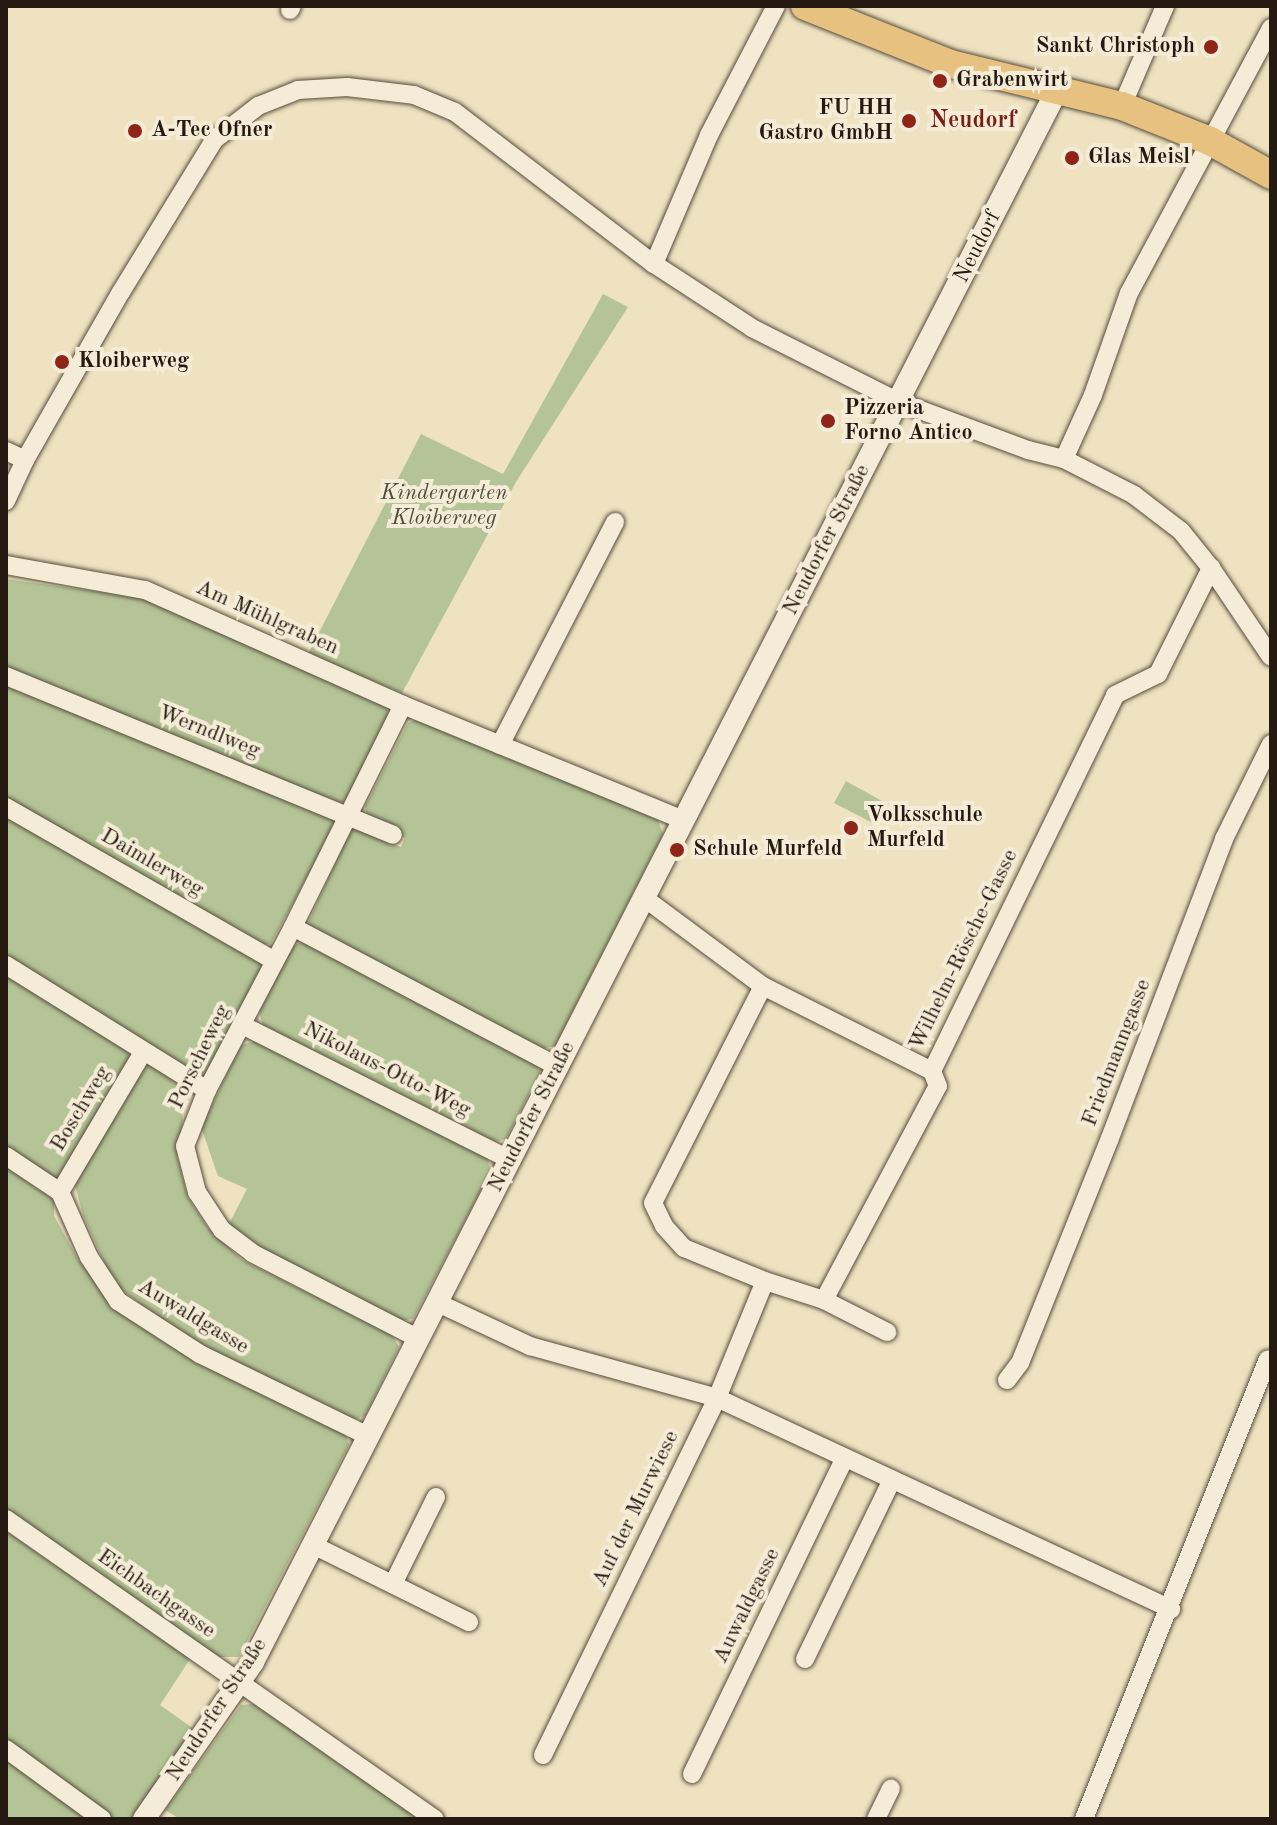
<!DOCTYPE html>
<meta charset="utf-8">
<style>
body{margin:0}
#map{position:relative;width:1277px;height:1825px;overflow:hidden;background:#eee2c0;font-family:"Old Standard TT",serif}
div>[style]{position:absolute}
.green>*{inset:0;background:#b4c496}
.roads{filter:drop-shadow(0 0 2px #564c3d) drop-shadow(0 0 2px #564c3d)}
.minor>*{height:18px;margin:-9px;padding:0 9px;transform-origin:9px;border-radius:9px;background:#f4ecd6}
.tertiary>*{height:22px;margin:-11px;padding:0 11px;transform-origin:11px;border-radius:11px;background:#f4ecd6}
.primary>*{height:28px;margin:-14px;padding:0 14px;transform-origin:14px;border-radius:14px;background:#e7c180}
.dots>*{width:22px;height:22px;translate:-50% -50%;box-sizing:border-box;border:4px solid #f4ecd6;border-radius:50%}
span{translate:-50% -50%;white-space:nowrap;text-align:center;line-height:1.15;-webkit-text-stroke:8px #f4ecd6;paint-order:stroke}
.poi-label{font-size:22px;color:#241a11;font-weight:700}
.right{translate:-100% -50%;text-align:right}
.left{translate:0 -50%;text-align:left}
.street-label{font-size:22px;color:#241a11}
.park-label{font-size:22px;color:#4f4d39;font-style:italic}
.neighbourhood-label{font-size:24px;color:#7a1f14;font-weight:700}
.frame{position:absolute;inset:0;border:8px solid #241a11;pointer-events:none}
</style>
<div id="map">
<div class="green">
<div style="clip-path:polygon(603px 294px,628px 307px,516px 482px,402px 693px,308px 654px,421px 434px,503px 474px)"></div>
<div style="clip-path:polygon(6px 579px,143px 598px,384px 701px,390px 718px,347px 800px,340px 803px,6px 670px)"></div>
<div style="clip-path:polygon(6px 684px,332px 814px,336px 824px,271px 943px,258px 947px,6px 803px)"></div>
<div style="clip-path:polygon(419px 718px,658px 820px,663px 834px,555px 1046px,541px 1049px,311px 929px,309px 921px,351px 829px,356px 828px,401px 847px,405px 838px,368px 819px,365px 807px,408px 723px)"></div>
<div style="clip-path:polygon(846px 781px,882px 801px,871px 822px,834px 803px)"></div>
<div style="clip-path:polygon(6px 816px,259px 959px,262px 972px,210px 1072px,194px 1076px,6px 958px)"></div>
<div style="clip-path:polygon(305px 941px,536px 1061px,540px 1072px,506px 1139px,496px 1142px,263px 1025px,259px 1012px,292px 946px)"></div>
<div style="clip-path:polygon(6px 972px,127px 1047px,130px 1059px,63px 1177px,51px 1179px,6px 1147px)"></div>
<div style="clip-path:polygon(256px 1041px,487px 1157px,491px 1171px,413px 1319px,400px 1321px,275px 1257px,229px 1224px,247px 1189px,218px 1176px,201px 1127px,241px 1045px)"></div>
<div style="clip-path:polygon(153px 1062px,177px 1078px,183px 1120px,177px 1156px,188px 1198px,208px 1228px,242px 1260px,392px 1335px,399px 1347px,365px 1416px,355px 1419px,195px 1343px,114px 1284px,83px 1215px,75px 1185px,142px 1068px)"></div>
<div style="clip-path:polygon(6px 1167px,54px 1200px,54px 1216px,78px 1259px,113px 1305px,345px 1431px,349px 1445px,239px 1657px,217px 1657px,6px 1510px)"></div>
<div style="clip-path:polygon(6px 1531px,190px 1659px,160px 1705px,194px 1729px,133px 1819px,112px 1819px,6px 1742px)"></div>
<div style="clip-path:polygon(254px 1704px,419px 1819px,180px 1819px,165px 1810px,241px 1705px)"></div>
<div style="clip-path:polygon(6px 1759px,89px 1819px,6px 1819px)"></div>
</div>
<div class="roads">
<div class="minor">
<div style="left:290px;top:10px;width:4px;rotate:-63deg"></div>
<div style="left:1122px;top:106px;width:109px;rotate:-66.7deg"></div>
<div style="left:654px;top:264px;width:140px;rotate:-66.9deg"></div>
<div style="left:709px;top:135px;width:145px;rotate:-62.6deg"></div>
<div style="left:6px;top:451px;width:21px;rotate:25deg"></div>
<div style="left:1064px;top:459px;width:70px;rotate:-65.6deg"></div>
<div style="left:1093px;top:395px;width:108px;rotate:-70.6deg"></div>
<div style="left:1129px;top:293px;width:301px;rotate:-61.8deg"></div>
<div style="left:6px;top:501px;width:45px;rotate:-65.1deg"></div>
<div style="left:25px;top:460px;width:193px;rotate:-60.3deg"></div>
<div style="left:121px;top:292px;width:178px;rotate:-58.5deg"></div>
<div style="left:214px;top:140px;width:56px;rotate:-37.7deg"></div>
<div style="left:258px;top:106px;width:43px;rotate:-21.8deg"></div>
<div style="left:298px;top:90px;width:49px;rotate:-3.5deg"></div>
<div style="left:347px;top:87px;width:67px;rotate:6.8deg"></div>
<div style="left:414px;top:95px;width:44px;rotate:22.5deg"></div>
<div style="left:455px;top:112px;width:250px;rotate:37.4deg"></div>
<div style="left:654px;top:264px;width:117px;rotate:33.1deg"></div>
<div style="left:752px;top:328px;width:165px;rotate:26.7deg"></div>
<div style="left:899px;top:402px;width:138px;rotate:20.4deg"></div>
<div style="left:1028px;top:450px;width:37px;rotate:14deg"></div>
<div style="left:1064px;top:459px;width:79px;rotate:27.2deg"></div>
<div style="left:1134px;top:495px;width:59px;rotate:37.5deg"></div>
<div style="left:1181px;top:531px;width:48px;rotate:51deg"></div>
<div style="left:1211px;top:568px;width:107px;rotate:56deg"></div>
<div style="left:6px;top:565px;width:141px;rotate:10.2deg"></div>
<div style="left:145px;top:590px;width:282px;rotate:24deg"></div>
<div style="left:403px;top:705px;width:303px;rotate:22.3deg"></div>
<div style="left:6px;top:676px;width:418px;rotate:22.3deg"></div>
<div style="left:403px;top:705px;width:248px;rotate:116.4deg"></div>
<div style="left:293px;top:927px;width:184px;rotate:117.8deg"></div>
<div style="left:207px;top:1090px;width:60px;rotate:111.4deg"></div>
<div style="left:185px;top:1146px;width:48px;rotate:75.4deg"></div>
<div style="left:197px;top:1192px;width:45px;rotate:56.7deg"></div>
<div style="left:222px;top:1230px;width:38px;rotate:37deg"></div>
<div style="left:252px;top:1253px;width:188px;rotate:27.2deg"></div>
<div style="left:500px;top:745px;width:251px;rotate:-62.7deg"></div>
<div style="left:6px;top:807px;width:308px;rotate:29.8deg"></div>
<div style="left:643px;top:897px;width:149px;rotate:36.6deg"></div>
<div style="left:763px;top:986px;width:189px;rotate:26.7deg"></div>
<div style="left:932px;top:1071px;width:418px;rotate:-64deg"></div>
<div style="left:1115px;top:695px;width:48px;rotate:-26deg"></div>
<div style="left:1158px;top:674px;width:119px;rotate:-63.4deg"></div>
<div style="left:293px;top:927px;width:298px;rotate:27.8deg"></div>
<div style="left:6px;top:965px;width:237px;rotate:31.9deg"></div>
<div style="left:763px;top:986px;width:243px;rotate:116.9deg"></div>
<div style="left:653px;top:1203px;width:25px;rotate:64deg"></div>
<div style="left:664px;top:1226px;width:30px;rotate:48deg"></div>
<div style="left:684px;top:1248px;width:87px;rotate:22.2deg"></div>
<div style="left:242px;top:1025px;width:300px;rotate:26.7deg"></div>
<div style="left:6px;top:1156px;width:65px;rotate:33.7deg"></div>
<div style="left:60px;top:1192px;width:71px;rotate:66deg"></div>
<div style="left:89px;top:1257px;width:53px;rotate:56.6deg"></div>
<div style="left:118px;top:1301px;width:98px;rotate:32.9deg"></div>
<div style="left:200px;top:1354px;width:187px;rotate:26deg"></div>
<div style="left:60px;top:1192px;width:163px;rotate:-59.3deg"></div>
<div style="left:824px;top:1300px;width:71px;rotate:26.9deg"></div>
<div style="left:438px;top:1303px;width:102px;rotate:25.1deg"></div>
<div style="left:530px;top:1346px;width:194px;rotate:15.5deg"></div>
<div style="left:717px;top:1398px;width:501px;rotate:24.93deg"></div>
<div style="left:1007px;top:1380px;width:21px;rotate:-53deg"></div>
<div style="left:1020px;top:1363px;width:242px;rotate:-68.2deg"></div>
<div style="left:1110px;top:1138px;width:320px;rotate:-69.1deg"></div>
<div style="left:1224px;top:839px;width:106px;rotate:-63.7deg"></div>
<div style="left:6px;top:1519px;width:523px;rotate:34.97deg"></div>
<div style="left:313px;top:1545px;width:174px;rotate:26.3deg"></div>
<div style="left:393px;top:1584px;width:97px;rotate:-63.7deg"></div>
<div style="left:805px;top:1659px;width:197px;rotate:-64.1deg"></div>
<div style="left:6px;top:1749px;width:119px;rotate:36.1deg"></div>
<div style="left:543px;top:1755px;width:397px;rotate:-64deg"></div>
<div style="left:717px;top:1398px;width:126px;rotate:-67.7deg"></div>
<div style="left:765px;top:1281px;width:62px;rotate:17.9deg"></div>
<div style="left:824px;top:1300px;width:242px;rotate:-62deg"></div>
<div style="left:938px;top:1086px;width:16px;rotate:-112deg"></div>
<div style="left:692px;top:1774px;width:351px;rotate:-64.2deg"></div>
<div style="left:876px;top:1819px;width:34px;rotate:-64deg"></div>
<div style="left:1084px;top:1819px;width:495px;rotate:-68.2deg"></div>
</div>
<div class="tertiary">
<div style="left:144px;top:1819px;width:191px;rotate:-55.2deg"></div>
<div style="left:253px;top:1662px;width:1763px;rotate:-62.91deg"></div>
</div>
<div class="primary">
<div style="left:805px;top:6px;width:157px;rotate:21.7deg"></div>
<div style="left:951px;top:64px;width:176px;rotate:13.8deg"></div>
<div style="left:1122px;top:106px;width:95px;rotate:21.7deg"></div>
<div style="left:1210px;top:141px;width:70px;rotate:29.1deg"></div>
</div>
</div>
<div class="dots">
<div style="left:1211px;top:47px;background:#8f2418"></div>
<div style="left:940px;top:81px;background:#8f2418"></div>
<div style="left:909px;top:121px;background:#8f2418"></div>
<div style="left:135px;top:131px;background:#8f2418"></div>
<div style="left:1072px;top:158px;background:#8f2418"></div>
<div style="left:62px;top:362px;background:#8f2418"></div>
<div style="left:828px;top:421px;background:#8f2418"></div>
<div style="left:851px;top:828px;background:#8f2418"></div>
<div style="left:677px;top:850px;background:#8f2418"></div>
</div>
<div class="poi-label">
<span class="right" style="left:1195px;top:47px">Sankt Christoph</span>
<span class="left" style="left:956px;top:81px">Grabenwirt</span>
<span class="right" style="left:893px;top:121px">FU HH<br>Gastro GmbH</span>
<span class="left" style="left:151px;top:131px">A-Tec Ofner</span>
<span class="left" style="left:1088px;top:158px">Glas Meisl</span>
<span class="left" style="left:78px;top:362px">Kloiberweg</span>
<span class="left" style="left:844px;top:421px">Pizzeria<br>Forno Antico</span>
<span class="left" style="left:867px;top:828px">Volksschule<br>Murfeld</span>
<span class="left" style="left:693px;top:850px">Schule Murfeld</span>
</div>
<div class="street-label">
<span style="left:978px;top:247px;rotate:-63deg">Neudorf</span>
<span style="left:827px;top:540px;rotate:-63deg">Neudorfer Straße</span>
<span style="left:267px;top:618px;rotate:24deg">Am Mühlgraben</span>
<span style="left:209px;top:732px;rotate:22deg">Werndlweg</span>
<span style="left:152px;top:863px;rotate:30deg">Daimlerweg</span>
<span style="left:964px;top:950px;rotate:-64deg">Wilhelm-Rösche-Gasse</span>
<span style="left:1117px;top:1053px;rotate:-69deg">Friedmanngasse</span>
<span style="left:200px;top:1057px;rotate:-64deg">Porscheweg</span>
<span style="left:387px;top:1070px;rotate:27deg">Nikolaus-Otto-Weg</span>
<span style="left:81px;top:1109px;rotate:-59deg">Boschweg</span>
<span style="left:532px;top:1117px;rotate:-63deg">Neudorfer Straße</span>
<span style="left:193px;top:1317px;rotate:31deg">Auwaldgasse</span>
<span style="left:636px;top:1509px;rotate:-64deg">Auf der Murwiese</span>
<span style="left:156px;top:1594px;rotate:35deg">Eichbachgasse</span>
<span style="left:747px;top:1606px;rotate:-64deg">Auwaldgasse</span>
<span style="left:217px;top:1710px;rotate:-57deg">Neudorfer Straße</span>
</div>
<div class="park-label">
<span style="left:444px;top:506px">Kindergarten<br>Kloiberweg</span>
</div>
<div class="neighbourhood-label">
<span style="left:973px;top:122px">Neudorf</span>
</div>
<div class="frame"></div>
</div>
